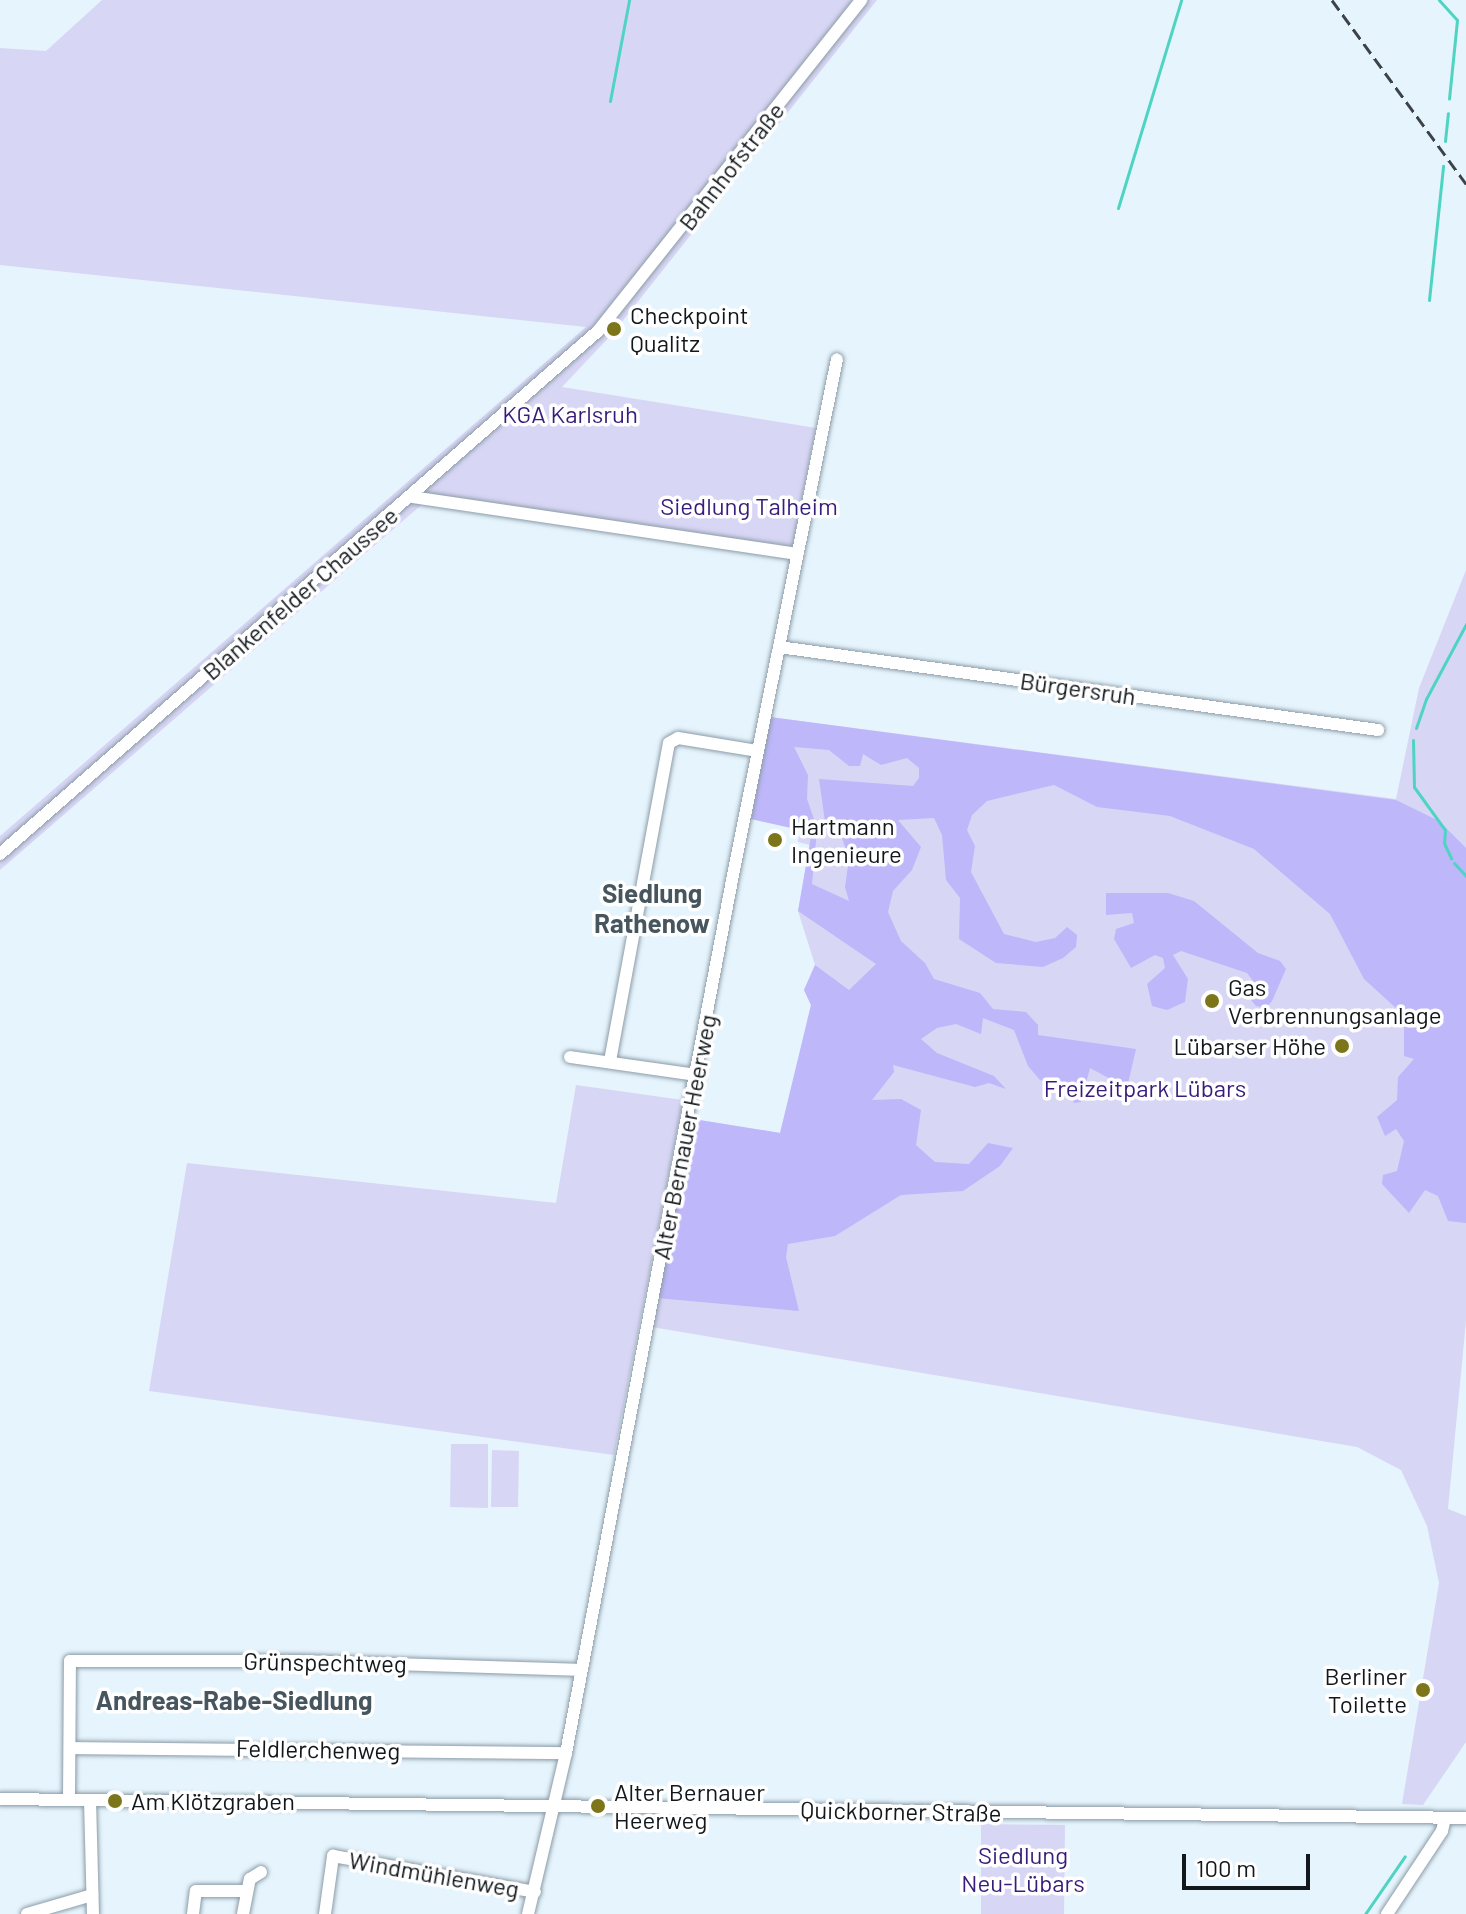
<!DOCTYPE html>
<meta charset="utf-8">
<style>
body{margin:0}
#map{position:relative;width:1466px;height:1914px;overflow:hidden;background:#e6f4fd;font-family:Barlow,sans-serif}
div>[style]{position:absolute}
.green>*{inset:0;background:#d8d6f5}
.forest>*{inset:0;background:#beb7fa}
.stream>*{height:3px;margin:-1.5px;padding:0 1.5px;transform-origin:1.5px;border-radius:1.5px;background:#4fd4c3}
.roads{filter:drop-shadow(0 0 2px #8c9ca7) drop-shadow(0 0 2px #8c9ca7)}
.minor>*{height:12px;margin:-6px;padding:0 6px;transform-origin:6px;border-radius:6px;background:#fff}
.rail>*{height:3px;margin-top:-1.5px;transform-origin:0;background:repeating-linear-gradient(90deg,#3c4348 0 12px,transparent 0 18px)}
.dots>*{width:22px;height:22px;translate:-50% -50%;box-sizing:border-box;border:4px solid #fff;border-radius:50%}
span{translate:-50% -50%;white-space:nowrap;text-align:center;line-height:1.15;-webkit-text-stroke:7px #fff;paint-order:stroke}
.street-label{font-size:24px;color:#11171b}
.poi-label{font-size:24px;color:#11171b}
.left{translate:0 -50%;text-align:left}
.right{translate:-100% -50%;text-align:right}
.park-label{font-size:24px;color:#371d7b}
.neighbourhood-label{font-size:26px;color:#46555e;font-weight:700}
.scale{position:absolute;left:1182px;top:1854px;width:128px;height:36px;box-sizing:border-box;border:4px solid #11171b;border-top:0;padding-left:10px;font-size:24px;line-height:28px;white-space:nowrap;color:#11171b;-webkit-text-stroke:6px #fff;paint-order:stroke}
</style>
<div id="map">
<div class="green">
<div style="clip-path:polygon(102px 0,877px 0,613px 333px,562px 387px,816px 428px,791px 553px,427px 500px,0 870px,0 836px,586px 327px,0 265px,0 48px,46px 51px)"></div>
<div style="clip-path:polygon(1466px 570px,1466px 1321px,1448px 1509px,1466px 1516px,1466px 1742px,1423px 1805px,1402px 1804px,1439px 1583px,1427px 1526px,1401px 1470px,1357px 1447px,652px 1327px,693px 1119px,781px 1133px,811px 1005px,804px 990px,815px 965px,798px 911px,810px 845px,798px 842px,800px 829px,751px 819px,770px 717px,1396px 799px,1419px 688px)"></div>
<div style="clip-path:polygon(576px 1085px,683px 1100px,614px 1455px,149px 1391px,187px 1163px,556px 1203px)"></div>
<div style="clip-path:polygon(451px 1444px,488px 1444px,488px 1508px,450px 1507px)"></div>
<div style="clip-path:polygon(492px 1450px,519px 1451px,518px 1507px,491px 1507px)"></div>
<div style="clip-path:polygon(981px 1824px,1065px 1825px,1064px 1914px,981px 1914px)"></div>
</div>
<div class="forest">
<div style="clip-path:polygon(770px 717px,1396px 800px,1439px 821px,1466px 848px,1466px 1223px,1448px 1221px,1438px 1196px,1425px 1190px,1409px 1213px,1382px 1184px,1383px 1175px,1397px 1171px,1404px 1141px,1396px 1129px,1385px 1136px,1377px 1117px,1397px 1100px,1398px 1077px,1414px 1059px,1404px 1056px,1404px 1024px,1397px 1009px,1364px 979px,1330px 914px,1254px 849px,1170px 816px,1097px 807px,1054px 785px,987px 801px,972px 815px,967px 830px,975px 846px,971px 872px,1004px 934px,1036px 942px,1055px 938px,1067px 927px,1077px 935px,1076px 947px,1063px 958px,1043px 967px,996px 963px,959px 939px,960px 898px,946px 880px,942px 835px,934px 818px,898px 820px,921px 847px,912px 870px,893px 891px,888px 912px,901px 941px,925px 963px,934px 979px,980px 993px,993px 1009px,1026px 1012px,1038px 1025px,1038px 1035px,1136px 1049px,1127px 1088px,1090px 1068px,1081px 1102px,1074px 1103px,1068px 1089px,1040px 1080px,1028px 1066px,1014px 1030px,983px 1018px,981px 1034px,956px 1024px,937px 1028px,921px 1039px,937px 1053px,994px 1076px,1006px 1089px,989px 1083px,975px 1087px,893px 1065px,894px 1072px,872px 1100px,901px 1099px,921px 1110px,916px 1145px,935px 1162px,969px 1164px,988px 1143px,1013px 1148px,1000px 1166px,963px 1191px,901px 1195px,835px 1236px,788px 1244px,786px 1257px,799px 1311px,657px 1298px,693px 1119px,780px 1133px,811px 1005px,804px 990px,815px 965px,849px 990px,876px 964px,798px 911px,813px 825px,817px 831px,812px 884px,849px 901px,845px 887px,849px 859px,838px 826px,826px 829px,819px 779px,913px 786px,919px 778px,919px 768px,907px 758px,881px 765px,863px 754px,860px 766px,849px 766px,829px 750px,794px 747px,808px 775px,807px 799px,814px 819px,800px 830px,751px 819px)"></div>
<div style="clip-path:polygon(1106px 893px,1168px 893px,1194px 901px,1258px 953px,1280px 961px,1286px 969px,1272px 1001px,1266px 1008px,1256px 1006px,1248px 996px,1257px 986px,1247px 973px,1181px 951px,1173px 955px,1188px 979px,1185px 1002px,1167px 1010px,1152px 1006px,1147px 984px,1165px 968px,1163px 958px,1155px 955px,1131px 968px,1114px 939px,1116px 929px,1134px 923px,1132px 913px,1106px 915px)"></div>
</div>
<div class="stream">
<div style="left:1439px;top:0;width:27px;rotate:48deg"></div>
<div style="left:1457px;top:20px;width:79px;rotate:95.8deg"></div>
<div style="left:610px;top:101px;width:103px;rotate:-79.3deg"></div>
<div style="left:1445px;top:141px;width:28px;rotate:-84deg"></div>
<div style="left:1118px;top:208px;width:217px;rotate:-73.1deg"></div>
<div style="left:1429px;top:300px;width:135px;rotate:-84deg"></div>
<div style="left:1416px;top:728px;width:31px;rotate:-71deg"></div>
<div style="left:1426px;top:699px;width:85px;rotate:-61.9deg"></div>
<div style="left:1413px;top:740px;width:47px;rotate:88.8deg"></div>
<div style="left:1414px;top:787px;width:53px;rotate:54.2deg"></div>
<div style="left:1445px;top:830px;width:13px;rotate:94deg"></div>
<div style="left:1444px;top:843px;width:17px;rotate:65deg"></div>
<div style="left:1454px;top:863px;width:18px;rotate:47deg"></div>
<div style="left:1365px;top:1914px;width:70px;rotate:-55.4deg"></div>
</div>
<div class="roads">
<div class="minor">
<div style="left:412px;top:497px;width:389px;rotate:8.4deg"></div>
<div style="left:779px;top:647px;width:605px;rotate:7.89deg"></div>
<div style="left:0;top:854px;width:794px;rotate:-41.17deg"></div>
<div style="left:598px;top:331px;width:423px;rotate:-51.5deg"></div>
<div style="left:570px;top:1057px;width:127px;rotate:8.1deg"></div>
<div style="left:610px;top:1061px;width:323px;rotate:-79.5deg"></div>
<div style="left:669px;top:743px;width:10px;rotate:-29deg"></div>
<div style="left:678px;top:738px;width:80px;rotate:9.3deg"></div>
<div style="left:70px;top:1748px;width:496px;rotate:0.6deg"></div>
<div style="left:0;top:1799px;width:1466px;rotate:0.74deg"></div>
<div style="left:69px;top:1800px;width:139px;rotate:-89.6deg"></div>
<div style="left:70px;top:1661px;width:228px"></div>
<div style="left:298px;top:1661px;width:282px;rotate:1.8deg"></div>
<div style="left:90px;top:1800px;width:114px;rotate:88.5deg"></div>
<div style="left:27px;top:1914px;width:68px;rotate:-16.3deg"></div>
<div style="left:193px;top:1914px;width:23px;rotate:-83deg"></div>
<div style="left:196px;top:1891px;width:51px"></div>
<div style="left:243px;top:1914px;width:36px;rotate:-79deg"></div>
<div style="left:250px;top:1879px;width:13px;rotate:-32deg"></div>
<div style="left:325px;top:1914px;width:59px;rotate:-82.1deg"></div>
<div style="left:333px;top:1856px;width:205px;rotate:10.1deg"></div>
<div style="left:528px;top:1914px;width:165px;rotate:-76.7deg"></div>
<div style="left:566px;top:1753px;width:889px;rotate:-79.23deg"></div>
<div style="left:732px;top:880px;width:531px;rotate:-78.61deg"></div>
<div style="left:1387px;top:1914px;width:100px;rotate:-56.5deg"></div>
<div style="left:1442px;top:1831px;width:13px;rotate:-77deg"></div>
</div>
</div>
<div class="rail">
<div style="left:1332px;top:0;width:228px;rotate:53.9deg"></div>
</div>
<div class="dots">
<div style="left:614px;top:329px;background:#7d7519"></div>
<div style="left:775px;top:840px;background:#7d7519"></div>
<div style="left:1212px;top:1001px;background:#7d7519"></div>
<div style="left:1342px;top:1046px;background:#7d7519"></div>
<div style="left:1423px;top:1690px;background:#7d7519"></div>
<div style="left:115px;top:1801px;background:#7d7519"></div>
<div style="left:598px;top:1806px;background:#7d7519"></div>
</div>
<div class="street-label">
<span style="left:731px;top:166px;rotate:-52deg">Bahnhofstraße</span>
<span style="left:300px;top:593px;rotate:-41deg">Blankenfelder Chaussee</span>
<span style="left:1078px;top:688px;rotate:8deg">Bürgersruh</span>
<span style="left:684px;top:1137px;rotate:-79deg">Alter Bernauer Heerweg</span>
<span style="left:325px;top:1662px;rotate:1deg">Grünspechtweg</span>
<span style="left:318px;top:1749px;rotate:1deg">Feldlerchenweg</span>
<span style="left:901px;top:1811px;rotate:1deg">Quickborner Straße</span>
<span style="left:434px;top:1874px;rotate:10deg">Windmühlenweg</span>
</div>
<div class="poi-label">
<span class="left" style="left:630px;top:329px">Checkpoint<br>Qualitz</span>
<span class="left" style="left:791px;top:840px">Hartmann<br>Ingenieure</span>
<span class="left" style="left:1228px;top:1001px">Gas<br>Verbrennungsanlage</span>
<span class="right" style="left:1326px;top:1046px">Lübarser Höhe</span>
<span class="right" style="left:1407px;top:1690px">Berliner<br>Toilette</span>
<span class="left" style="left:614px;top:1806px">Alter Bernauer<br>Heerweg</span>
<span class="left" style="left:131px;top:1801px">Am Klötzgraben</span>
</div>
<div class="park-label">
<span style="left:570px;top:414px">KGA Karlsruh</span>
<span style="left:749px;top:506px">Siedlung Talheim</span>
<span style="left:1145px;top:1088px">Freizeitpark Lübars</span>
<span style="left:1023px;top:1869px">Siedlung<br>Neu-Lübars</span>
</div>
<div class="neighbourhood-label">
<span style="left:652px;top:908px">Siedlung<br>Rathenow</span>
<span style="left:234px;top:1700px">Andreas-Rabe-Siedlung</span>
</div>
<div class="scale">100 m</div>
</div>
